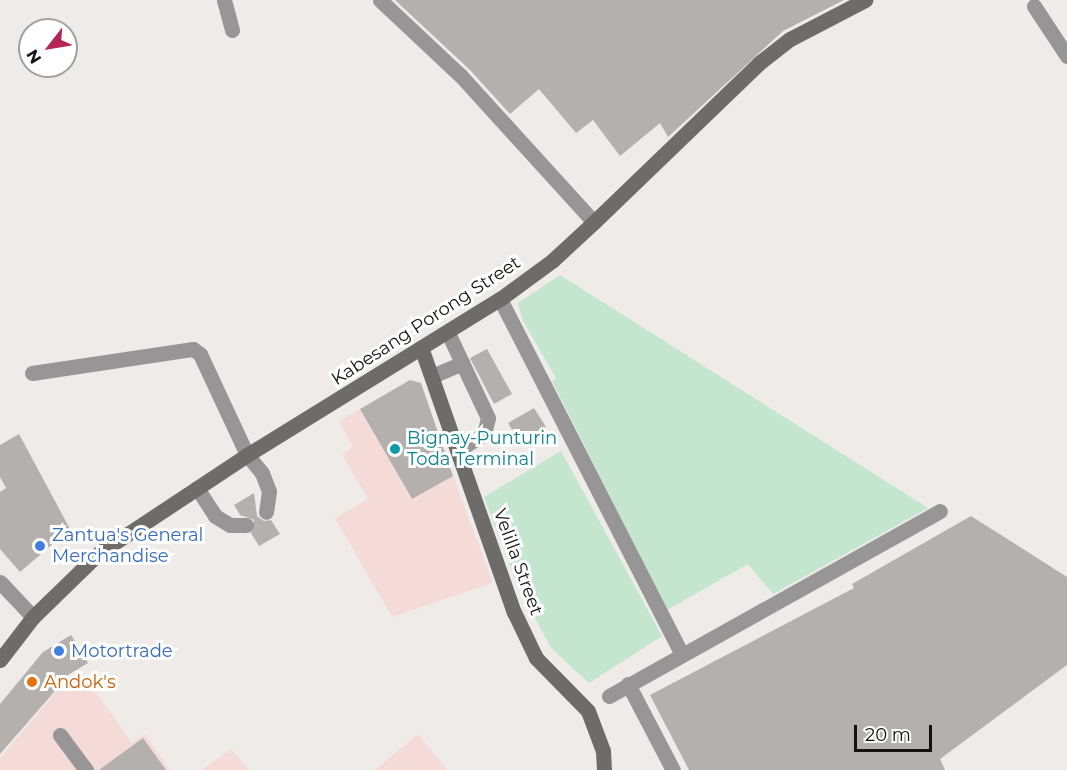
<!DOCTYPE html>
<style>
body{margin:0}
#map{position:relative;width:1067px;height:770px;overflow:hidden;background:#eeebe9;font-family:Montserrat,sans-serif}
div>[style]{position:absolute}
.industrial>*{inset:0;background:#f5dbd8}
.green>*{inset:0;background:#c4e5ce}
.building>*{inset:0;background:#b3b0ae}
.service>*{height:15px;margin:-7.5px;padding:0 7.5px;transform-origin:7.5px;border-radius:7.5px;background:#979595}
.minor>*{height:15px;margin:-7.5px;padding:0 7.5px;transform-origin:7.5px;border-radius:7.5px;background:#979595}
.secondary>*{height:15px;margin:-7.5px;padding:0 7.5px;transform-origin:7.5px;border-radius:7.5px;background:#6e6c6b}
.dots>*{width:16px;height:16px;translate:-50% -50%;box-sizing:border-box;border:3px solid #fff;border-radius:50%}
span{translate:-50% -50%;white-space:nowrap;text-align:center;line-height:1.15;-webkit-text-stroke:6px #fff;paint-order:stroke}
.street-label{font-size:18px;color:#131211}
.culture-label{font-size:18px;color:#0d838f}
.left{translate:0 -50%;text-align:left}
.shop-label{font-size:18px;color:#366cbe}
.food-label{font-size:18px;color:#c56008}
.north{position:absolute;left:18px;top:18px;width:60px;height:60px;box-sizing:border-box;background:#fff;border:2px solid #a1a0a0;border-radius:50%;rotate:239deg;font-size:16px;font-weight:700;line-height:24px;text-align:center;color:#131211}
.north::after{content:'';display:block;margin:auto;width:21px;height:27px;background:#b42554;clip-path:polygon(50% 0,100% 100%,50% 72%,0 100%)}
.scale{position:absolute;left:854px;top:725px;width:78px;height:27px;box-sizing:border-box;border:3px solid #131211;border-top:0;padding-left:8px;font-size:18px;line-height:21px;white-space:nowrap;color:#131211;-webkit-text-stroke:4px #fff;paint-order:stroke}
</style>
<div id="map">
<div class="industrial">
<div style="clip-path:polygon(360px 409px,411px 499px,453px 476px,493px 583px,392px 617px,335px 518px,368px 499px,342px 454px,353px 447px,339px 421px)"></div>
<div style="clip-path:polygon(80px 670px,132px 743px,145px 734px,170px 770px,0 770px,0 758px,56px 692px)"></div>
<div style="clip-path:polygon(418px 734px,447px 770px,375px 770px)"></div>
<div style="clip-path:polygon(231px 749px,249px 770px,202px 770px)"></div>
</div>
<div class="green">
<div style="clip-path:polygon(560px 275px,928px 508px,773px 594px,748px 564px,667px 610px,552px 381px,556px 378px,523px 321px,518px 303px)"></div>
<div style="clip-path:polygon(561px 451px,662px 636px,589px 683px,551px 648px,516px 582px,484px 497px)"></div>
</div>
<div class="building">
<div style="clip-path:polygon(395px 0,844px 0,783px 31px,668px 137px,660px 123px,620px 156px,593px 120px,576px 133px,539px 89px,510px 114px,470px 70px)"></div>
<div style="clip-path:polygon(487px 349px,512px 394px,494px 404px,470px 358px)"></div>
<div style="clip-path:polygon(410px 380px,421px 383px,453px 476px,412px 499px,360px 409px)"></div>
<div style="clip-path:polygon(534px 408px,546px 427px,520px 443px,508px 423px)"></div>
<div style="clip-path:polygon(19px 434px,70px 529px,20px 572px,0 549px,0 492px,6px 488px,0 477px,0 445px)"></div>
<div style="clip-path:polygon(254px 493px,257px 516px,264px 521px,271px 520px,280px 534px,259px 546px,251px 533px,254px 520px,240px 515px,234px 505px)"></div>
<div style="clip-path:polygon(971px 516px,1067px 577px,1067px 665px,940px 759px,945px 770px,689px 770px,650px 695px,854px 588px,852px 584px)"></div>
<div style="clip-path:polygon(71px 635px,88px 663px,51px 685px,55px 691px,0 754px,0 704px,43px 652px)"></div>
<div style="clip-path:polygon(143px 738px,166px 770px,99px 770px)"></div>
</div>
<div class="service">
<div style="left:224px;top:0;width:31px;rotate:75deg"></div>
<div style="left:380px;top:0;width:111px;rotate:43.2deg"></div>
<div style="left:461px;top:76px;width:197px;rotate:47.7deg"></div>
<div style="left:500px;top:299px;width:399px;rotate:62.9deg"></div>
<div style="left:448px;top:333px;width:94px;rotate:64.8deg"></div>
<div style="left:488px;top:418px;width:16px;rotate:104deg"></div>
<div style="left:484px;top:434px;width:31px;rotate:149deg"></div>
<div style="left:432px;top:376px;width:33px;rotate:-23deg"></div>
<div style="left:247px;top:455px;width:23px;rotate:50deg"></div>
<div style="left:262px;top:473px;width:19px;rotate:69deg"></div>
<div style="left:269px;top:491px;width:21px;rotate:98deg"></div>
<div style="left:197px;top:488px;width:33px;rotate:57deg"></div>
<div style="left:215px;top:516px;width:17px;rotate:31deg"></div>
<div style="left:230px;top:525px;width:16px"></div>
<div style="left:0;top:582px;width:48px;rotate:46.7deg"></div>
<div style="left:628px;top:684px;width:97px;rotate:62.4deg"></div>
<div style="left:609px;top:696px;width:379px;rotate:-29.2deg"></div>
<div style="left:60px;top:735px;width:44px;rotate:53.4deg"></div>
</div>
<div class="minor">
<div style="left:1034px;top:6px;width:60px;rotate:56.6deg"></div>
<div style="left:32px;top:373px;width:163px;rotate:-8.5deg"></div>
<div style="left:193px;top:349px;width:9px;rotate:36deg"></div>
<div style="left:200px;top:354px;width:111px;rotate:65deg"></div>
</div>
<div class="secondary">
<div style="left:422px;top:350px;width:278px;rotate:70.7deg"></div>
<div style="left:514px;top:612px;width:51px;rotate:64.4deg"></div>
<div style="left:536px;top:658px;width:74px;rotate:45.5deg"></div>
<div style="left:588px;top:711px;width:43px;rotate:69.4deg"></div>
<div style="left:603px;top:751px;width:19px;rotate:87deg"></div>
<div style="left:0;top:660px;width:54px;rotate:-52.5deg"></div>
<div style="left:33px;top:617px;width:92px;rotate:-44.1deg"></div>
<div style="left:99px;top:553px;width:178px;rotate:-33.5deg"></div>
<div style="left:247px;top:455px;width:297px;rotate:-31.7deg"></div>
<div style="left:500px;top:299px;width:66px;rotate:-36.3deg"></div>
<div style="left:553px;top:260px;width:56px;rotate:-42.8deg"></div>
<div style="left:594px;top:222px;width:229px;rotate:-43.9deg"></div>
<div style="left:759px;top:63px;width:39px;rotate:-38deg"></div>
<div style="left:790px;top:39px;width:85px;rotate:-27.5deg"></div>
</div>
<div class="dots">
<div style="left:395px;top:449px;background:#0f9aa8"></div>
<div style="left:40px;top:546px;background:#3f7fe0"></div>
<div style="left:59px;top:651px;background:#3f7fe0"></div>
<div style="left:32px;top:682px;background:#e8710a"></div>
</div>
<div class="street-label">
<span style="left:426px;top:321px;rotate:-33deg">Kabesang Porong Street</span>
<span style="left:518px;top:562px;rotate:70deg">Velilla Street</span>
</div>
<div class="culture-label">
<span class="left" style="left:407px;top:449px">Bignay-Punturin<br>Toda Terminal</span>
</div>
<div class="shop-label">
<span class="left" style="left:52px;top:546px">Zantua's General<br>Merchandise</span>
<span class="left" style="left:71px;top:651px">Motortrade</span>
</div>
<div class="food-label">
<span class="left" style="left:44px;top:682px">Andok's</span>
</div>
<div class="north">N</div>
<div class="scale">20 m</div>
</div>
